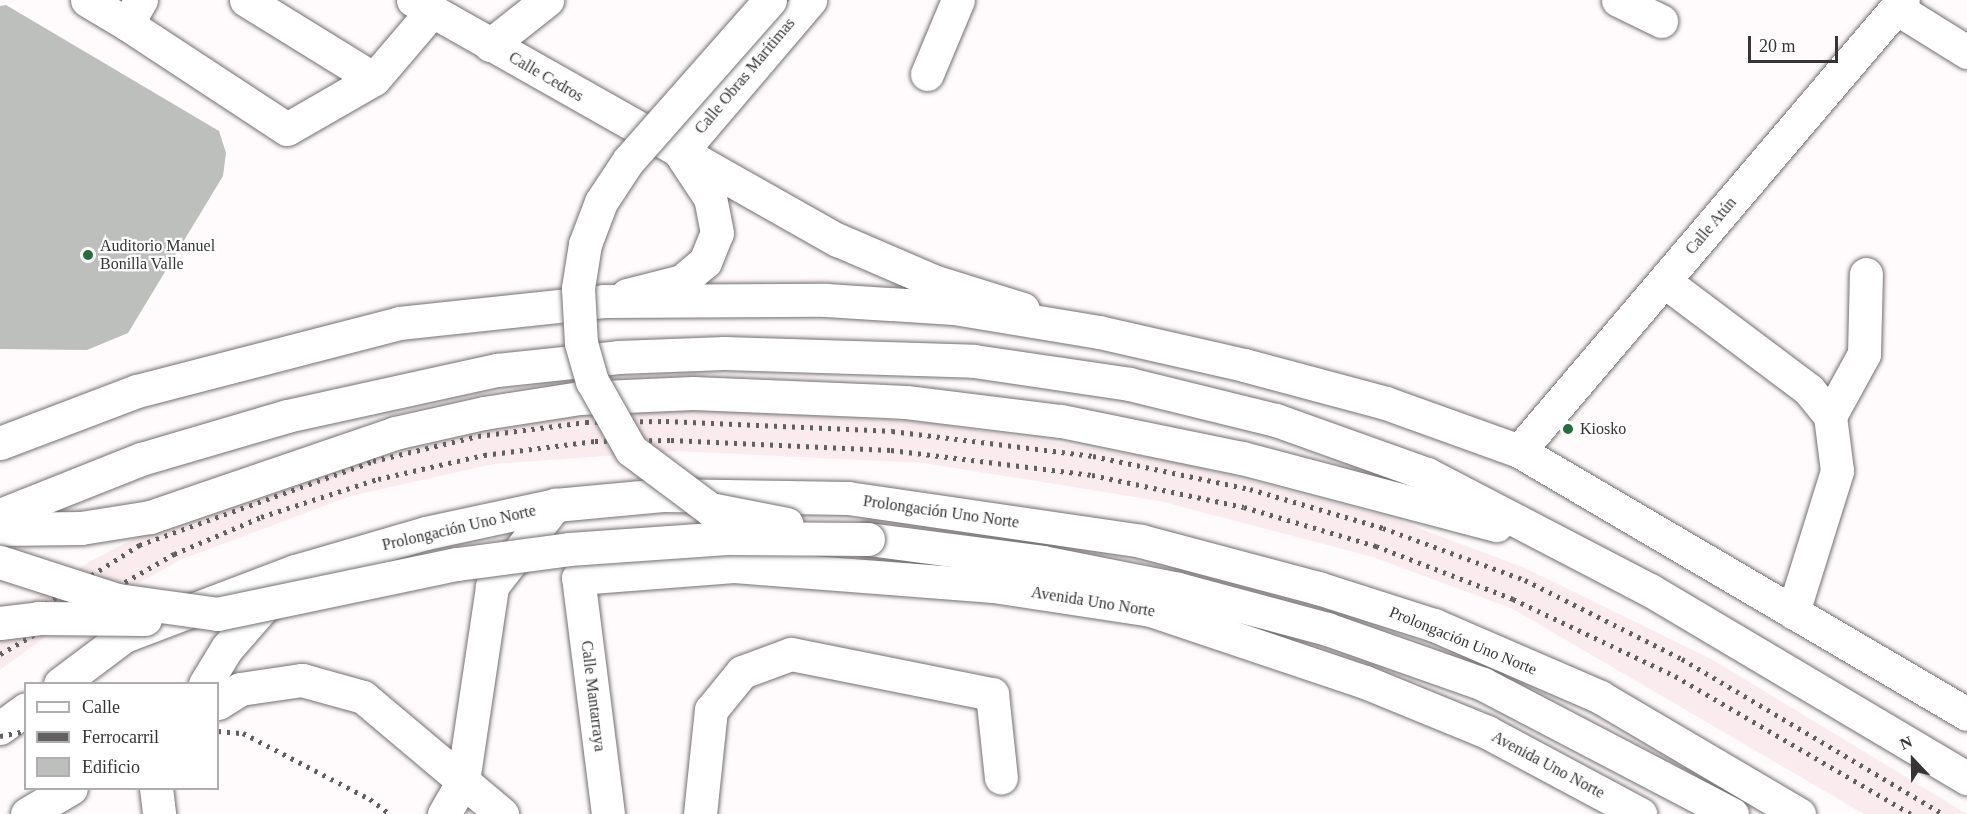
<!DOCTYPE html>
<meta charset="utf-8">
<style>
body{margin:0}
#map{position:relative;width:1967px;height:814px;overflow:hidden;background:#fffafb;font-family:"Times New Roman",serif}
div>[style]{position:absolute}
.built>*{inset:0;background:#faecee}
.building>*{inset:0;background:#bcbfbc}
.roads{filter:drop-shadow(0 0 2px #747071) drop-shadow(0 0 2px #747071)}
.minor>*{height:33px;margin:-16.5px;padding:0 16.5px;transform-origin:16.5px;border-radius:16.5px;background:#fff}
.major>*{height:33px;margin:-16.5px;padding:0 16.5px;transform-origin:16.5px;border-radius:16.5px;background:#fff}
.rail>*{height:4.5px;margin-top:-2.25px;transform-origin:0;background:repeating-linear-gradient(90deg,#615f5f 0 3px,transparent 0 9px)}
.bridges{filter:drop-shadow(0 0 2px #747071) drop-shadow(0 0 2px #747071)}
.minor-bridge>*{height:33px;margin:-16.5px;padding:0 16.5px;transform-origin:16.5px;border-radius:16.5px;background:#fff}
.dots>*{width:16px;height:16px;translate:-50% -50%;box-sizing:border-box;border:3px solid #fff;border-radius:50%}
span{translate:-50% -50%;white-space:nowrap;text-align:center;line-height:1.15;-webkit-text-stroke:4.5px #fff;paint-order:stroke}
.street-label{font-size:16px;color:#363434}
.poi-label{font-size:16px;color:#363434}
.left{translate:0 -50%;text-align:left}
.legend{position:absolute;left:24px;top:682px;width:195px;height:108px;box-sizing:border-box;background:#fff;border:2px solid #afaeae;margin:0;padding:8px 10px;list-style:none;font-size:18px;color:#363434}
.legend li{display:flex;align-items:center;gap:12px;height:30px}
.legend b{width:30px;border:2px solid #afaeae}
.north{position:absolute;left:1883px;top:730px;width:60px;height:60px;-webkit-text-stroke:4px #fff;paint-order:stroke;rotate:338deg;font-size:16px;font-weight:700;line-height:24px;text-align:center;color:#363434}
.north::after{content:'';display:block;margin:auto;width:21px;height:27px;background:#363434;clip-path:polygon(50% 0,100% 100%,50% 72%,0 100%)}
.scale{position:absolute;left:1748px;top:36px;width:90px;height:27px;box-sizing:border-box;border:3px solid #363434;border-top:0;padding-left:8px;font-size:18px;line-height:21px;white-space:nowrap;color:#363434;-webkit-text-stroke:4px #fff;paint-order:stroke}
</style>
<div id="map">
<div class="built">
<div style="clip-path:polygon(660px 407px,925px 422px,1174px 461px,1389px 517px,1525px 568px,1713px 660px,1967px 814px,1864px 814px,1513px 609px,1373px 557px,1160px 501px,924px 463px,676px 451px,493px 464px,351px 496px,182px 559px,56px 629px,0 670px,0 623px,89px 562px,193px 508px,343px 453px,555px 415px)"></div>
</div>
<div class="building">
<div style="clip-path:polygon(6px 5px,219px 131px,226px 153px,223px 176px,128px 333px,87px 350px,0 349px,0 6px)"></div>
</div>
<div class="roads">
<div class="minor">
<div style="left:87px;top:0;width:47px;rotate:31deg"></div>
<div style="left:127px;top:24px;width:28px;rotate:-60deg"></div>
<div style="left:246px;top:0;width:150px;rotate:31.7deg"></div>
<div style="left:413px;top:0;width:488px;rotate:29.5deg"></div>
<div style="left:838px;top:240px;width:103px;rotate:23.3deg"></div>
<div style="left:933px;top:281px;width:94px;rotate:17.3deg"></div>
<div style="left:1618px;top:0;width:48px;rotate:26deg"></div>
<div style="left:1896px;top:8px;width:84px;rotate:31.8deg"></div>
<div style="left:127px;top:24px;width:191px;rotate:33.3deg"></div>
<div style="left:287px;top:129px;width:100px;rotate:-29.9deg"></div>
<div style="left:374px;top:79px;width:89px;rotate:-49.5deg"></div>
<div style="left:490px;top:45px;width:73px;rotate:-38.3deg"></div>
<div style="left:927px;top:74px;width:80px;rotate:-67.3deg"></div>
<div style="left:680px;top:153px;width:201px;rotate:-49.6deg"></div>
<div style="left:1664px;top:281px;width:181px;rotate:36.9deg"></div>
<div style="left:1809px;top:390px;width:33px;rotate:51deg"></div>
<div style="left:1830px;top:416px;width:55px;rotate:82.7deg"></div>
<div style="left:1837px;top:471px;width:148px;rotate:107.3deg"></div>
<div style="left:627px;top:295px;width:57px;rotate:-14.3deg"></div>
<div style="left:682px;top:281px;width:30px;rotate:-40deg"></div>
<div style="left:705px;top:262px;width:31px;rotate:-68deg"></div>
<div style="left:717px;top:233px;width:36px;rotate:-101deg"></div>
<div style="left:710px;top:198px;width:49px;rotate:-123.4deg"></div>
<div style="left:1830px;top:416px;width:71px;rotate:-61.3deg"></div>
<div style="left:1864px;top:354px;width:80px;rotate:-88.6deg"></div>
<div style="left:1519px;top:451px;width:592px;rotate:-49.59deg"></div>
<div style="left:868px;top:539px;width:176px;rotate:7.5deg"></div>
<div style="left:1042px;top:562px;width:139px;rotate:11.2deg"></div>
<div style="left:1178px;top:589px;width:154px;rotate:15deg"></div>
<div style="left:1327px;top:629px;width:165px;rotate:19.4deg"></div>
<div style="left:1483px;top:684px;width:281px;rotate:27.6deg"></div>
<div style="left:60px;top:684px;width:80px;rotate:-36.9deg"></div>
<div style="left:124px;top:636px;width:183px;rotate:-20.8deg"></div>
<div style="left:295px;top:571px;width:136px;rotate:-16.2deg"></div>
<div style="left:426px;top:533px;width:132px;rotate:-12.2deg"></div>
<div style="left:555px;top:505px;width:108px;rotate:-5.3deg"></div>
<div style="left:663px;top:495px;width:185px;rotate:0.9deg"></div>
<div style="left:848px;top:498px;width:296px;rotate:8.3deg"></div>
<div style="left:1141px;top:541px;width:183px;rotate:14.9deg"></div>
<div style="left:1318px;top:588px;width:122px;rotate:17.7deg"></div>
<div style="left:1434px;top:625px;width:181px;rotate:23.4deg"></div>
<div style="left:1600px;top:697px;width:231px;rotate:30.5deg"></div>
<div style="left:205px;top:684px;width:42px;rotate:-58.6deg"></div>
<div style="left:227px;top:648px;width:77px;rotate:-48.7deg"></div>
<div style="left:218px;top:703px;width:26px;rotate:-32deg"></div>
<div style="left:240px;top:689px;width:63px;rotate:-8.3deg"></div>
<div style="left:302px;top:680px;width:63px;rotate:15.6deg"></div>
<div style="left:363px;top:697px;width:182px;rotate:40.1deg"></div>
<div style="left:0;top:728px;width:32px;rotate:-36deg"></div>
<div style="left:156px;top:788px;width:26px;rotate:83deg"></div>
<div style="left:27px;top:814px;width:51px;rotate:-30.6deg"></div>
<div style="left:444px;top:814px;width:38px;rotate:-60deg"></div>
<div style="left:463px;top:781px;width:197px;rotate:-81.5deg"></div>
<div style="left:492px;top:586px;width:103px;rotate:-52.1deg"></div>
<div style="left:608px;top:814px;width:238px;rotate:-97.2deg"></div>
<div style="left:578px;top:578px;width:156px;rotate:-4.4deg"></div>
<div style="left:734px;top:566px;width:260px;rotate:4.4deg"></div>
<div style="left:993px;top:586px;width:160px;rotate:8.6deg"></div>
<div style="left:1151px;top:610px;width:226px;rotate:18.6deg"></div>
<div style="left:1365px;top:682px;width:132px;rotate:22.3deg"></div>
<div style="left:1487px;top:732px;width:174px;rotate:28.2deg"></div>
<div style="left:700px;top:814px;width:105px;rotate:-84deg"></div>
<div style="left:711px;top:710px;width:49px;rotate:-50.8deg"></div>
<div style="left:742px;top:672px;width:52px;rotate:-20.2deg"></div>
<div style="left:791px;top:654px;width:205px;rotate:11.3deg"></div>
<div style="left:992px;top:694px;width:84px;rotate:83.9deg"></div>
</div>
<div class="major">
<div style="left:0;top:443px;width:147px;rotate:-20.8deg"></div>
<div style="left:137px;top:391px;width:271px;rotate:-14.5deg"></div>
<div style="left:399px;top:323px;width:206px;rotate:-6.1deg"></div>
<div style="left:604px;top:301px;width:222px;rotate:-0.3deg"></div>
<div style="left:826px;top:300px;width:128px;rotate:3.6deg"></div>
<div style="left:954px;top:308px;width:147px;rotate:9.4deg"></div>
<div style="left:1099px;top:332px;width:149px;rotate:12.8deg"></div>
<div style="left:1244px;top:365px;width:147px;rotate:15deg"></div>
<div style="left:1386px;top:403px;width:141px;rotate:19.8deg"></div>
<div style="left:1519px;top:451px;width:519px;rotate:30.42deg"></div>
<div style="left:0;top:515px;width:152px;rotate:-21.7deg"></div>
<div style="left:141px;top:459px;width:152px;rotate:-16.4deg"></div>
<div style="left:287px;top:416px;width:215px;rotate:-12.4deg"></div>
<div style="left:497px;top:370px;width:122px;rotate:-6.1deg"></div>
<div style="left:618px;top:357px;width:106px;rotate:-2.2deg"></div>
<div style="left:724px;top:353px;width:250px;rotate:1.8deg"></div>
<div style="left:974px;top:361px;width:157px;rotate:8.4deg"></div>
<div style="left:1129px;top:384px;width:151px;rotate:13.8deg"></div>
<div style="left:1276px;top:420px;width:160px;rotate:19.7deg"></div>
<div style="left:1427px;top:474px;width:251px;rotate:27.5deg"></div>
<div style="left:1650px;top:590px;width:369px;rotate:30.7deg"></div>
<div style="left:0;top:529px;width:81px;rotate:-0.7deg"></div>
<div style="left:81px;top:528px;width:70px;rotate:-9.1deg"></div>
<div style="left:150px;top:517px;width:259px;rotate:-18.9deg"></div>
<div style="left:395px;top:433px;width:91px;rotate:-12.7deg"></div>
<div style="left:484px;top:413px;width:97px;rotate:-8.9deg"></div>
<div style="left:580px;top:398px;width:113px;rotate:-2.5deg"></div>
<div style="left:693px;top:393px;width:213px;rotate:2.4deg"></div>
<div style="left:906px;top:402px;width:156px;rotate:7deg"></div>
<div style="left:1061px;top:421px;width:185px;rotate:11.6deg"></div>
<div style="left:1242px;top:458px;width:263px;rotate:14.8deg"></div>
</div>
</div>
<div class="rail">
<div style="left:0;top:633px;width:165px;rotate:-32.3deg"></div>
<div style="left:139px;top:545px;width:249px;rotate:-19.7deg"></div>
<div style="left:373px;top:461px;width:108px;rotate:-13.4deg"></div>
<div style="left:478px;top:436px;width:109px;rotate:-7.4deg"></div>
<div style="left:586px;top:422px;width:80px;rotate:-0.7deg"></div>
<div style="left:666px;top:421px;width:226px;rotate:2.5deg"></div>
<div style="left:892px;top:431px;width:203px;rotate:7.1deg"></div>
<div style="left:1093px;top:456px;width:160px;rotate:11.9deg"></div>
<div style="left:1250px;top:489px;width:139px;rotate:16.3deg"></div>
<div style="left:1383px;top:528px;width:151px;rotate:20.1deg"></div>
<div style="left:1525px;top:580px;width:176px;rotate:26.7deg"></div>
<div style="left:1682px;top:659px;width:304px;rotate:30.7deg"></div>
<div style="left:0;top:654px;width:201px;rotate:-29.9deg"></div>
<div style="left:174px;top:554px;width:95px;rotate:-23deg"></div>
<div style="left:261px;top:517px;width:123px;rotate:-18deg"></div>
<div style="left:378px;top:479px;width:109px;rotate:-12.8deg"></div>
<div style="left:484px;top:455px;width:112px;rotate:-7.2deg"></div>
<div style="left:595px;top:441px;width:76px;rotate:-0.8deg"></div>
<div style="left:671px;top:440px;width:220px;rotate:2.6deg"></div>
<div style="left:891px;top:450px;width:203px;rotate:7.1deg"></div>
<div style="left:1092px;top:475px;width:155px;rotate:11.9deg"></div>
<div style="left:1244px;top:507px;width:138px;rotate:16.5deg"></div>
<div style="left:1376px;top:546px;width:147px;rotate:21.1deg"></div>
<div style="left:1513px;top:599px;width:179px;rotate:25.4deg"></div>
<div style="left:1675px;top:676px;width:273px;rotate:30.3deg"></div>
<div style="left:218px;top:731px;width:25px;rotate:5deg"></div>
<div style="left:243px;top:733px;width:143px;rotate:27.5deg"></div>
<div style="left:370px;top:799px;width:25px;rotate:37deg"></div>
<div style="left:0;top:736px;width:26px;rotate:-11deg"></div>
</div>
<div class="bridges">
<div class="minor-bridge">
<div style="left:770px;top:0;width:215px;rotate:131.4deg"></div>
<div style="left:628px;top:161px;width:49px;rotate:123.4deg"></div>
<div style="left:601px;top:202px;width:45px;rotate:110.9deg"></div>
<div style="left:585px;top:244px;width:45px;rotate:99deg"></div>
<div style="left:578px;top:288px;width:55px;rotate:86.9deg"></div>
<div style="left:581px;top:343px;width:40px;rotate:74deg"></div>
<div style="left:592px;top:381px;width:79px;rotate:60.5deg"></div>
<div style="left:631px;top:450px;width:99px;rotate:36.8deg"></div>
<div style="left:710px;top:509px;width:78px;rotate:11deg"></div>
<div style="left:0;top:562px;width:124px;rotate:17.9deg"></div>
<div style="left:118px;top:600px;width:100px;rotate:8deg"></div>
<div style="left:217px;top:614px;width:245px;rotate:-11.8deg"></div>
<div style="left:457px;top:564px;width:113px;rotate:-7.6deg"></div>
<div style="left:569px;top:549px;width:158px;rotate:-4deg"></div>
<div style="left:727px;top:538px;width:141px;rotate:0.4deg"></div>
<div style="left:0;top:623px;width:38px;rotate:-7deg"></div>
<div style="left:38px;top:618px;width:107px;rotate:0.5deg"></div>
</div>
</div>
<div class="dots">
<div style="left:88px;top:255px;background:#256e3b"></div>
<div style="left:1568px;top:429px;background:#256e3b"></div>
</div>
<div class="street-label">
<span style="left:745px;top:76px;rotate:-50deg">Calle Obras Marítimas</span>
<span style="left:546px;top:77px;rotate:30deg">Calle Cedros</span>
<span style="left:1711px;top:226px;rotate:-50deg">Calle Atún</span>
<span style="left:941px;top:512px;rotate:8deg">Prolongación Uno Norte</span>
<span style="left:459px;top:528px;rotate:-13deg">Prolongación Uno Norte</span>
<span style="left:1093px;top:602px;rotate:9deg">Avenida Uno Norte</span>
<span style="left:1463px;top:641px;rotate:22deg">Prolongación Uno Norte</span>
<span style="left:593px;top:696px;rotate:83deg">Calle Mantarraya</span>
<span style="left:1548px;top:765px;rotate:28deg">Avenida Uno Norte</span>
</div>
<div class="poi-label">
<span class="left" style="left:100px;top:255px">Auditorio Manuel<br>Bonilla Valle</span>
<span class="left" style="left:1580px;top:429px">Kiosko</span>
</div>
<ul class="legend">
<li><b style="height:8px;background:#fff"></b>Calle</li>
<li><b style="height:8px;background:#615f5f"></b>Ferrocarril</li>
<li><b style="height:16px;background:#bcbfbc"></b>Edificio</li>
</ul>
<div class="north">N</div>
<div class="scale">20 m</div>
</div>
